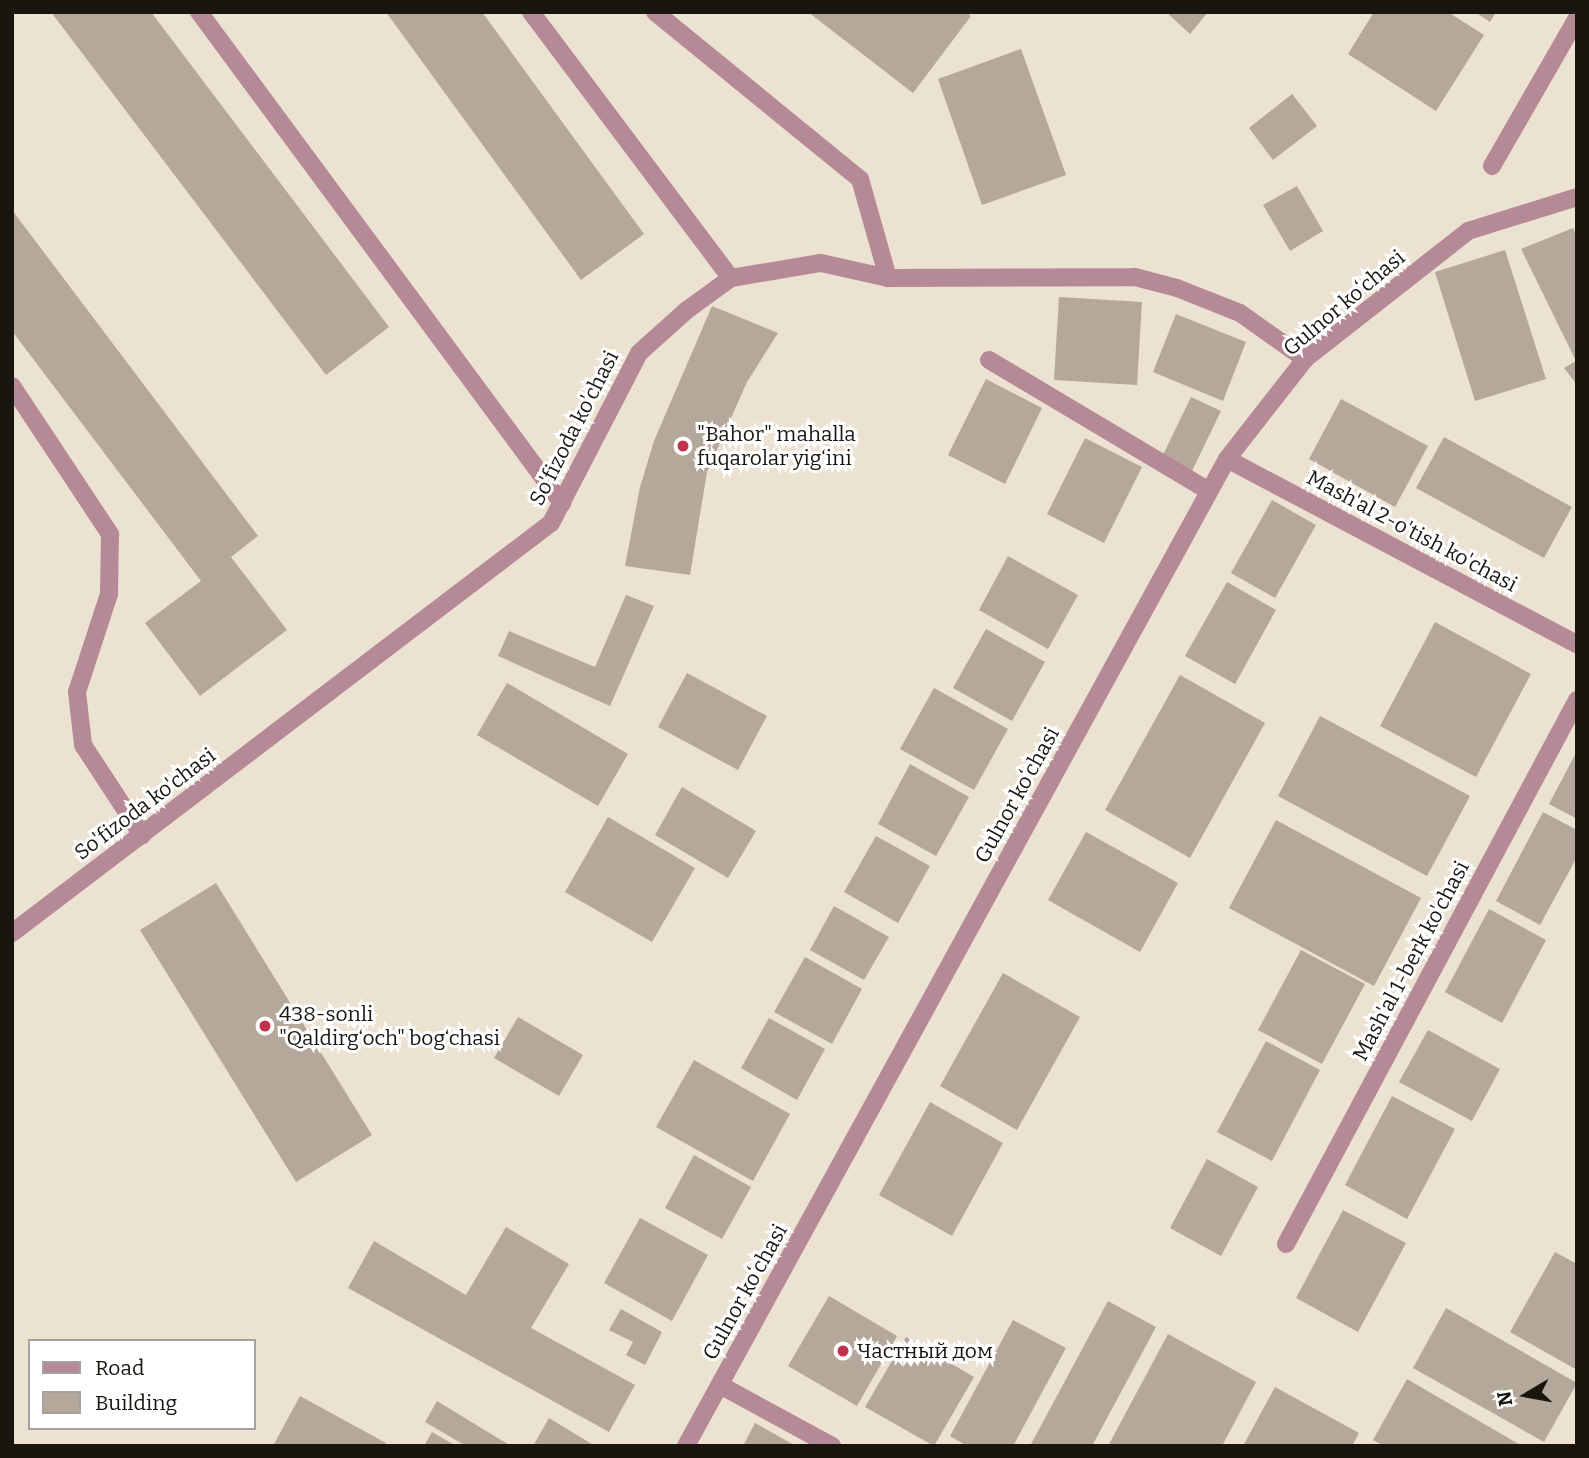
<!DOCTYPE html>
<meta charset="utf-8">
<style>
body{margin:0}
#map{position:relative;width:1589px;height:1458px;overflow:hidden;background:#ebe2d2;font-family:Bitter,serif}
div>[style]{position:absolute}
.building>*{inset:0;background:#b4a89a}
.lane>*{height:18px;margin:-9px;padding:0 9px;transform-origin:9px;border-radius:9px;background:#b58995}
.street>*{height:18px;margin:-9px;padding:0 9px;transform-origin:9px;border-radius:9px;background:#b58995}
.dots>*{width:19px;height:19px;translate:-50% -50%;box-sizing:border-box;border:4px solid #fff;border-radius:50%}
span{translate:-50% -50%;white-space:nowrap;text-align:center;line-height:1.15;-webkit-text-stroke:6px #fff;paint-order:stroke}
.street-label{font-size:21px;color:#191610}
.poi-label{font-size:21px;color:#191610}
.left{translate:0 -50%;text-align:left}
.frame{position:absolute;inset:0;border:14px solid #191610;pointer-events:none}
.legend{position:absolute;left:28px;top:1339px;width:228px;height:91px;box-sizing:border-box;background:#fff;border:2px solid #a3a29f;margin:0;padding:9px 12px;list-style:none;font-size:21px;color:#191610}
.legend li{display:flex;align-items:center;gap:14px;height:35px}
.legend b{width:35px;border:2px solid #a3a29f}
.north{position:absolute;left:1491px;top:1360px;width:70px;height:70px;-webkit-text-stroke:5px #fff;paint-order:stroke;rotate:260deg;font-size:19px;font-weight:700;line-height:28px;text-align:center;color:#191610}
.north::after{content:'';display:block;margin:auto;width:24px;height:32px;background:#191610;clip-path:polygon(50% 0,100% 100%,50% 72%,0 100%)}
</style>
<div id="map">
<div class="building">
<div style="clip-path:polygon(51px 12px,151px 12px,389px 327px,326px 375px)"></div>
<div style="clip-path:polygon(386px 12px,482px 12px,644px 234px,581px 280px)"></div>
<div style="clip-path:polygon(808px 12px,966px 12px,971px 16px,913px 93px)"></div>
<div style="clip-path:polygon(1166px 12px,1208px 12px,1190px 34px)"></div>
<div style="clip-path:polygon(1374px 12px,1448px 12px,1484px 35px,1436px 111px,1348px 54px)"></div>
<div style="clip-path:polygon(1475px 12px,1496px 12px,1490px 22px)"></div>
<div style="clip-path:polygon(1021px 49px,1066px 175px,982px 205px,938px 79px)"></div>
<div style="clip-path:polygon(1292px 94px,1317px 126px,1273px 160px,1249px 128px)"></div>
<div style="clip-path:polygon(1297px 186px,1323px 231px,1290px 251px,1263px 205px)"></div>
<div style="clip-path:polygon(12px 210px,258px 536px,231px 557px,287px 630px,200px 696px,145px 623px,201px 581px,12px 331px)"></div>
<div style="clip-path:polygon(1573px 228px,1577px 236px,1577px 385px,1564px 368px,1576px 361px,1521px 249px)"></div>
<div style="clip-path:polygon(1505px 250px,1546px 379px,1475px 401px,1435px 272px)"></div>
<div style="clip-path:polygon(1059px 297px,1142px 302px,1137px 385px,1054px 380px)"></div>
<div style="clip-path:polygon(712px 306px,778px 333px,747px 382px,707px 472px,690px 575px,625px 566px,640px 487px,654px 441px)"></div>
<div style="clip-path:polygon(1176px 314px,1246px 342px,1223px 401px,1153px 372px)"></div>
<div style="clip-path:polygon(986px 379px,1042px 408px,1005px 484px,948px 455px)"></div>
<div style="clip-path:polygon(1191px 397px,1221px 411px,1192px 471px,1162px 457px)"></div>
<div style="clip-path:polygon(1341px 399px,1428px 446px,1395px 507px,1309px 459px)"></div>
<div style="clip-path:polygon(1444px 437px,1572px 507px,1544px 558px,1416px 488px)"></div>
<div style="clip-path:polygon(1085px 438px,1142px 467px,1104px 543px,1047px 514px)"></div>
<div style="clip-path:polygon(1272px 500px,1316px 525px,1275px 598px,1231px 573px)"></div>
<div style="clip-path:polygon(1008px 556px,1078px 595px,1048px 649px,979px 610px)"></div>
<div style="clip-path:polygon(1227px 582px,1276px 610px,1235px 684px,1185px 656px)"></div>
<div style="clip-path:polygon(626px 595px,654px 606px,610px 706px,498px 656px,509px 631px,595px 667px)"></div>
<div style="clip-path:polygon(1435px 622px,1531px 674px,1476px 777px,1380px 726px)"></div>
<div style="clip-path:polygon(986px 629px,1045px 662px,1012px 721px,953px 688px)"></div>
<div style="clip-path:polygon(687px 673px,767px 716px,738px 770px,658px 727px)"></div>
<div style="clip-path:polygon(1180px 675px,1265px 723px,1190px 858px,1105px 810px)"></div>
<div style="clip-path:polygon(507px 683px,628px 754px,598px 806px,477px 735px)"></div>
<div style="clip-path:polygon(934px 688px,1008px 729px,974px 790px,900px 749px)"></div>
<div style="clip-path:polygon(1320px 716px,1470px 796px,1427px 876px,1278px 796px)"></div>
<div style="clip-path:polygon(1577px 751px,1577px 819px,1549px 804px)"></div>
<div style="clip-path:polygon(910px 764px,969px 797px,936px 856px,878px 824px)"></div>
<div style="clip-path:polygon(682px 787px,756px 831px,728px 878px,655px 835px)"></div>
<div style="clip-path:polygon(1543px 812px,1577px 830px,1577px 857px,1540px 925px,1496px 901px)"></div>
<div style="clip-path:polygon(608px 817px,695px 868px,652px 942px,565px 892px)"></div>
<div style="clip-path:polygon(1276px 820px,1421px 898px,1374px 986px,1229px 908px)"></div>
<div style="clip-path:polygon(1086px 832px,1178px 883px,1140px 952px,1048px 900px)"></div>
<div style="clip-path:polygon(876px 836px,930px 866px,898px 923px,844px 892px)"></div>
<div style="clip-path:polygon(216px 883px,372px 1135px,296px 1182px,140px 930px)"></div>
<div style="clip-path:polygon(834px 906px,889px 937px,864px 980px,810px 950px)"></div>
<div style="clip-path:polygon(1489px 909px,1546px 940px,1502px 1023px,1445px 992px)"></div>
<div style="clip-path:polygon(1301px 950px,1365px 984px,1322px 1064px,1258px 1030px)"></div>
<div style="clip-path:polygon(805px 957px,862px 989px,832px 1044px,774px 1012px)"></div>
<div style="clip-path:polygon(1003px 973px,1080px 1017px,1017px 1130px,940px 1086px)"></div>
<div style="clip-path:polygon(518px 1017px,583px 1055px,559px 1096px,494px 1058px)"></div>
<div style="clip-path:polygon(769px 1018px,825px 1049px,797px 1100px,741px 1068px)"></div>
<div style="clip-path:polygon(1428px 1030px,1500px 1069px,1472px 1121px,1399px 1082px)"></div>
<div style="clip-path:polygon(1266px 1041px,1320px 1070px,1272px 1161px,1217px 1132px)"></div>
<div style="clip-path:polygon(694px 1060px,790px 1114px,753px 1181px,656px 1127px)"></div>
<div style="clip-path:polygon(1392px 1096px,1455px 1129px,1407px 1219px,1345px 1185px)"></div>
<div style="clip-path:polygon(930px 1102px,1003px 1143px,952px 1236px,879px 1195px)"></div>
<div style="clip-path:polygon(694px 1155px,751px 1187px,722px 1239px,665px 1208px)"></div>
<div style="clip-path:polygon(1207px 1159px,1258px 1187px,1221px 1256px,1170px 1228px)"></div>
<div style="clip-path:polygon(1343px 1210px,1406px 1243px,1358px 1332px,1296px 1298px)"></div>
<div style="clip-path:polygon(640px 1218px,708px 1255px,672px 1321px,604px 1283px)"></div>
<div style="clip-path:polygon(506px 1227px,569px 1264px,531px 1328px,635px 1385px,609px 1432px,348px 1288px,374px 1241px,466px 1295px)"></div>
<div style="clip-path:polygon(1555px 1252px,1577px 1264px,1577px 1370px,1510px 1332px)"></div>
<div style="clip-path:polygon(829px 1296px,897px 1336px,857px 1406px,788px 1366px)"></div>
<div style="clip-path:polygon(1108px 1301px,1156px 1327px,1092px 1446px,1030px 1446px)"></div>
<div style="clip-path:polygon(1446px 1308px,1577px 1383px,1544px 1442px,1413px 1368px)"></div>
<div style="clip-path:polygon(621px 1309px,662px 1332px,645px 1365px,626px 1355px,633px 1342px,609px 1330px)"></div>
<div style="clip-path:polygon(1013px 1320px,1066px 1348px,1013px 1446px,967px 1446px,950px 1436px)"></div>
<div style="clip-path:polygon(1168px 1334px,1256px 1382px,1222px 1446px,1108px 1446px)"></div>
<div style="clip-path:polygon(906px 1337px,974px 1377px,934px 1446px,865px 1407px)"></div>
<div style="clip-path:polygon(1407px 1379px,1522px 1446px,1384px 1446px,1373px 1440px)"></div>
<div style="clip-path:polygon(1275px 1387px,1359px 1433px,1352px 1446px,1243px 1446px)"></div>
<div style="clip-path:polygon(300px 1396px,386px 1443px,384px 1446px,273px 1446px)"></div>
<div style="clip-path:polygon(437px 1401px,511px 1446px,466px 1446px,425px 1422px)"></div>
<div style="clip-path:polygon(549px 1418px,595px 1446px,533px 1446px)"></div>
<div style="clip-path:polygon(755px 1423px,796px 1446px,743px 1446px)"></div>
<div style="clip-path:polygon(432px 1432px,456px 1446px,424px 1446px)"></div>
</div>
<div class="lane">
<div style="left:199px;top:12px;width:611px;rotate:53.52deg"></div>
<div style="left:531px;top:12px;width:333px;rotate:53.1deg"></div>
<div style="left:655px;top:12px;width:264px;rotate:39.2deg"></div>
<div style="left:860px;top:179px;width:103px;rotate:74.2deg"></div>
<div style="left:989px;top:360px;width:256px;rotate:30.8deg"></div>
<div style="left:12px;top:386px;width:178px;rotate:56.5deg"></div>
<div style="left:110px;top:534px;width:60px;rotate:91deg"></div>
<div style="left:109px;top:594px;width:103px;rotate:108.1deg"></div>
<div style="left:77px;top:692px;width:53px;rotate:83.5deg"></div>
<div style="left:83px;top:745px;width:108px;rotate:56.8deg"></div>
</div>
<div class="street">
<div style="left:1492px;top:166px;width:171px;rotate:-60.1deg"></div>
<div style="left:1227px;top:459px;width:396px;rotate:27.9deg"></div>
<div style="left:12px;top:933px;width:677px;rotate:-37.26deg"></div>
<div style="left:551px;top:523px;width:191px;rotate:-62.6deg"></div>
<div style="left:639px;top:353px;width:64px;rotate:-41.9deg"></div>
<div style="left:687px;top:310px;width:54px;rotate:-36deg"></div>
<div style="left:731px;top:278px;width:91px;rotate:-9.5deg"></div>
<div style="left:821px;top:263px;width:69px;rotate:12.6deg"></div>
<div style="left:888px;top:278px;width:247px;rotate:-0.2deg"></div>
<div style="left:1135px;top:277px;width:43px;rotate:14.7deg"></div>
<div style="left:1177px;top:288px;width:68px;rotate:21.6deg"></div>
<div style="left:1240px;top:313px;width:80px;rotate:35.3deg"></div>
<div style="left:1286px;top:1244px;width:617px;rotate:-61.86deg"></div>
<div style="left:720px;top:1385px;width:128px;rotate:28.6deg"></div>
<div style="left:686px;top:1446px;width:1126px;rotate:-61.27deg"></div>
<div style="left:1227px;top:459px;width:127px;rotate:-52deg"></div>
<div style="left:1305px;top:359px;width:207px;rotate:-38.1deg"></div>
<div style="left:1468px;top:231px;width:114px;rotate:-17.3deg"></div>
</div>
<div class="dots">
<div style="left:683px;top:446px;background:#c2314b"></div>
<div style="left:265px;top:1026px;background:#c2314b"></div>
<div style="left:843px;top:1351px;background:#c2314b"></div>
</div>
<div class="street-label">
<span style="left:1344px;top:303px;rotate:-40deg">Gulnor koʻchasi</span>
<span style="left:574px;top:428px;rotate:-63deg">So'fizoda ko'chasi</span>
<span style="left:1412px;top:531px;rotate:28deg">Mash'al 2-o'tish ko'chasi</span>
<span style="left:1017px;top:795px;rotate:-61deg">Gulnor koʻchasi</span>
<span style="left:145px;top:804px;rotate:-37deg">So'fizoda ko'chasi</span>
<span style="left:1411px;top:961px;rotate:-62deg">Mash'al 1-berk ko'chasi</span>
<span style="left:745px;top:1292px;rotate:-61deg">Gulnor koʻchasi</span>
</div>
<div class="poi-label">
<span class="left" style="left:697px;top:446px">"Bahor" mahalla<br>fuqarolar yig‘ini</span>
<span class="left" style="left:279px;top:1026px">438-sonli<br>"Qaldirg‘och" bog‘chasi</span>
<span class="left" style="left:857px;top:1351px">Частный дом</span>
</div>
<div class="frame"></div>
<ul class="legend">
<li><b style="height:9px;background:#b58995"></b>Road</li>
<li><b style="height:19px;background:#b4a89a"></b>Building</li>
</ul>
<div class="north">N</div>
</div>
